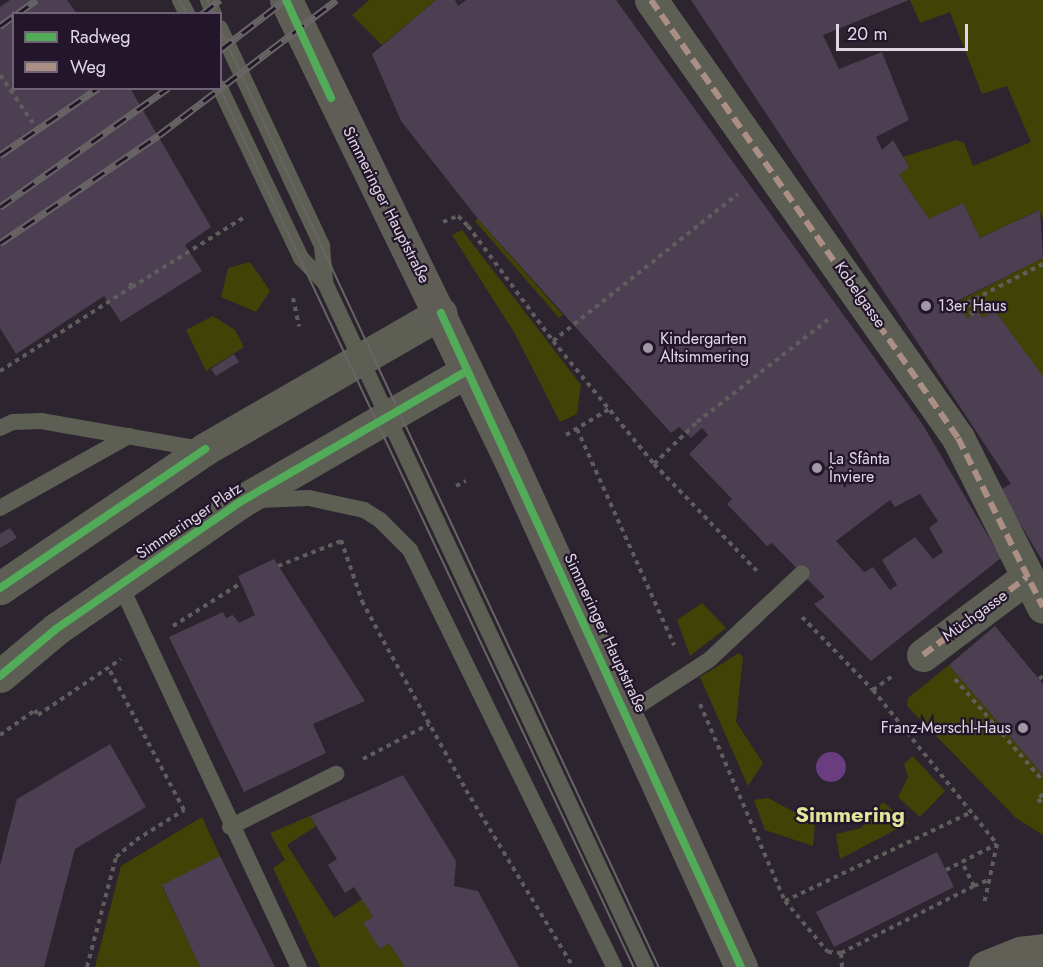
<!DOCTYPE html>
<meta charset="utf-8">
<style>
body{margin:0}
#map{position:relative;width:1043px;height:967px;overflow:hidden;background:#2c242f;font-family:Jost,sans-serif}
div>[style]{position:absolute}
.green>*{inset:0;background:#414306}
.water>*{inset:0;background:#693d80}
.round{border-radius:50%}
.building>*{inset:0;background:#4c3f51}
.path>*{height:4px;margin-top:-2px;transform-origin:0;background:repeating-linear-gradient(90deg,#605d5d 0 4.5px,transparent 0 9px)}
.lane>*{height:16px;margin:-8px;padding:0 8px;transform-origin:8px;border-radius:8px;background:#5d5e54}
.street>*{height:33px;margin:-16.5px;padding:0 16.5px;transform-origin:16.5px;border-radius:16.5px;background:#5d5e54}
.secondary>*{height:33px;margin:-16.5px;padding:0 16.5px;transform-origin:16.5px;border-radius:16.5px;background:#616057}
.primary>*{height:33px;margin:-16.5px;padding:0 16.5px;transform-origin:16.5px;border-radius:16.5px;background:#5f5e56}
.tram>*{height:1.5px;margin:-0.75px;padding:0 0.75px;transform-origin:0.75px;border-radius:0.75px;background:#686565}
.rail>*{height:7px;margin-top:-3.5px;transform-origin:0;background:repeating-linear-gradient(90deg,#23162a 0 14px,#686565 0 28px);box-sizing:border-box;border-block:2px solid #686565}
.quiet>*{height:6px;margin-top:-3px;transform-origin:0;background:repeating-linear-gradient(90deg,#ac8f84 0 12px,transparent 0 18px)}
.cycleway>*{height:8px;margin:-4px;padding:0 4px;transform-origin:4px;border-radius:4px;background:#51ab58}
.dots>*{width:16px;height:16px;translate:-50% -50%;box-sizing:border-box;border:3px solid #23162a;border-radius:50%}
span{translate:-50% -50%;white-space:nowrap;text-align:center;line-height:1.15;-webkit-text-stroke:4.5px #23162a;paint-order:stroke}
.street-label{font-size:16px;color:#e0d7e5}
.poi-label{font-size:16px;color:#e0d7e5}
.left{translate:0 -50%;text-align:left}
.right{translate:-100% -50%;text-align:right}
.district-label{font-size:22px;color:#dee799;font-weight:700}
.legend{position:absolute;left:12px;top:12px;width:210px;height:78px;box-sizing:border-box;background:#23162a;border:2px solid #6f6375;margin:0;padding:8px 10px;list-style:none;font-size:18px;color:#e0d7e5}
.legend li{display:flex;align-items:center;gap:12px;height:30px}
.legend b{width:30px;border:2px solid #6f6375}
.scale{position:absolute;left:836px;top:24px;width:132px;height:27px;box-sizing:border-box;border:3px solid #e0d7e5;border-top:0;padding-left:8px;font-size:18px;line-height:21px;white-space:nowrap;color:#e0d7e5;-webkit-text-stroke:4px #23162a;paint-order:stroke}
</style>
<div id="map">
<div class="green">
<div style="clip-path:polygon(369px 0,436px 0,382px 45px,352px 15px)"></div>
<div style="clip-path:polygon(910px 0,1043px 0,1043px 219px,1039px 210px,980px 238px,963px 203px,929px 219px,899px 175px,909px 167px,903px 157px,956px 140px,964px 143px,973px 166px,1031px 142px,1007px 86px,982px 94px,950px 12px,920px 23px)"></div>
<div style="clip-path:polygon(478px 219px,563px 315px,559px 318px,475px 221px)"></div>
<div style="clip-path:polygon(462px 230px,581px 385px,577px 414px,560px 422px,514px 332px,452px 235px)"></div>
<div style="clip-path:polygon(1043px 258px,1043px 376px,1041px 378px,994px 311px,983px 318px,978px 311px,967px 318px,957px 302px)"></div>
<div style="clip-path:polygon(250px 262px,270px 291px,256px 312px,221px 297px,228px 268px)"></div>
<div style="clip-path:polygon(213px 316px,235px 330px,244px 347px,206px 371px,186px 330px)"></div>
<div style="clip-path:polygon(702px 603px,726px 628px,690px 656px,677px 620px)"></div>
<div style="clip-path:polygon(739px 653px,743px 657px,736px 722px,763px 763px,748px 786px,700px 677px)"></div>
<div style="clip-path:polygon(949px 665px,1043px 775px,1043px 835px,1016px 818px,907px 706px,908px 698px)"></div>
<div style="clip-path:polygon(913px 756px,945px 791px,920px 817px,898px 797px,908px 777px,904px 764px)"></div>
<div style="clip-path:polygon(768px 798px,815px 823px,813px 846px,765px 830px,754px 800px)"></div>
<div style="clip-path:polygon(883px 802px,908px 823px,840px 859px,836px 834px,861px 828px)"></div>
<div style="clip-path:polygon(310px 816px,316px 826px,287px 845px,334px 918px,362px 899px,373px 917px,364px 923px,380px 949px,389px 943px,405px 967px,320px 967px,273px 868px,285px 860px,270px 833px)"></div>
<div style="clip-path:polygon(202px 817px,220px 856px,162px 886px,200px 967px,95px 967px,121px 866px)"></div>
</div>
<div class="water">
<div class="round" style="left:816px;top:752px;width:30px;height:30px"></div>
</div>
<div class="building">
<div style="clip-path:polygon(10px 0,67px 0,77px 14px,14px 14px,14px 88px,130px 88px,211px 227px,185px 245px,202px 271px,121px 322px,104px 296px,16px 354px,0 328px,0 7px)"></div>
<div style="clip-path:polygon(evenodd,436px 0,455px 0,458px 6px,466px 0,616px 0,923px 425px,1001px 558px,871px 661px,814px 604px,825px 597px,772px 543px,767px 546px,727px 504px,732px 499px,689px 454px,708px 435px,702px 428px,691px 438px,679px 427px,671px 433px,478px 219px,401px 121px,372px 54px,436px 0,920px 494px,938px 521px,929px 528px,943px 552px,933px 559px,915px 537px,882px 560px,897px 585px,890px 590px,873px 567px,864px 572px,836px 541px,890px 500px,895px 507px,920px 494px)"></div>
<div style="clip-path:polygon(691px 0,909px 0,823px 35px,839px 69px,882px 52px,909px 120px,876px 137px,882px 150px,893px 140px,909px 167px,899px 175px,929px 219px,963px 203px,980px 238px,1040px 210px,1043px 258px,957px 301px,967px 318px,978px 311px,983px 318px,994px 310px,1043px 376px,1043px 562px,1000px 490px,1011px 484px)"></div>
<div style="clip-path:polygon(234px 354px,239px 362px,216px 376px,211px 369px)"></div>
<div style="clip-path:polygon(10px 528px,17px 538px,0 548px,0 534px)"></div>
<div style="clip-path:polygon(274px 559px,365px 701px,313px 724px,326px 753px,244px 792px,169px 637px,223px 612px,226px 618px,233px 615px,239px 623px,255px 615px,238px 576px)"></div>
<div style="clip-path:polygon(995px 626px,1043px 684px,1043px 775px,949px 665px)"></div>
<div style="clip-path:polygon(110px 744px,146px 807px,75px 849px,44px 967px,0 967px,0 866px,17px 799px)"></div>
<div style="clip-path:polygon(403px 775px,456px 861px,454px 886px,478px 891px,519px 967px,405px 967px,389px 943px,380px 949px,363px 923px,373px 917px,354px 887px,345px 893px,328px 865px,337px 859px,310px 816px)"></div>
<div style="clip-path:polygon(937px 852px,954px 887px,834px 947px,816px 912px)"></div>
<div style="clip-path:polygon(220px 856px,275px 967px,200px 967px,162px 885px)"></div>
</div>
<div class="path">
<div style="left:0;top:75px;width:58px;rotate:55.5deg"></div>
<div style="left:14px;top:88px;width:4px;rotate:135deg"></div>
<div style="left:11px;top:91px;width:6px;rotate:-31deg"></div>
<div style="left:443px;top:222px;width:16px;rotate:-22deg"></div>
<div style="left:458px;top:216px;width:14px;rotate:45deg"></div>
<div style="left:468px;top:226px;width:143px;rotate:53.5deg"></div>
<div style="left:553px;top:341px;width:159px;rotate:50.6deg"></div>
<div style="left:654px;top:464px;width:151px;rotate:46.1deg"></div>
<div style="left:132px;top:287px;width:134px;rotate:-31.9deg"></div>
<div style="left:293px;top:298px;width:29px;rotate:78deg"></div>
<div style="left:973px;top:315px;width:13px;rotate:-117deg"></div>
<div style="left:967px;top:303px;width:85px;rotate:-27.2deg"></div>
<div style="left:553px;top:341px;width:236px;rotate:-38.5deg"></div>
<div style="left:0;top:371px;width:156px;rotate:-32.5deg"></div>
<div style="left:132px;top:287px;width:7px;rotate:-117deg"></div>
<div style="left:577px;top:429px;width:237px;rotate:65.8deg"></div>
<div style="left:566px;top:435px;width:52px;rotate:-31deg"></div>
<div style="left:654px;top:464px;width:60px;rotate:-44.3deg"></div>
<div style="left:697px;top:422px;width:167px;rotate:-38deg"></div>
<div style="left:456px;top:486px;width:11px;rotate:-27deg"></div>
<div style="left:341px;top:540px;width:65px;rotate:71deg"></div>
<div style="left:362px;top:601px;width:36px;rotate:62deg"></div>
<div style="left:379px;top:633px;width:179px;rotate:61deg"></div>
<div style="left:466px;top:790px;width:207px;rotate:58.8deg"></div>
<div style="left:278px;top:566px;width:71px;rotate:-21.5deg"></div>
<div style="left:802px;top:617px;width:102px;rotate:45.8deg"></div>
<div style="left:873px;top:690px;width:198px;rotate:51.2deg"></div>
<div style="left:173px;top:626px;width:80px;rotate:-32.3deg"></div>
<div style="left:955px;top:679px;width:135px;rotate:49.2deg"></div>
<div style="left:1039px;top:679px;width:5px;rotate:-37deg"></div>
<div style="left:873px;top:690px;width:24px;rotate:-36deg"></div>
<div style="left:700px;top:704px;width:215px;rotate:66.7deg"></div>
<div style="left:785px;top:901px;width:67px;rotate:49.9deg"></div>
<div style="left:828px;top:952px;width:13px;rotate:4deg"></div>
<div style="left:0;top:735px;width:43px;rotate:-35.5deg"></div>
<div style="left:35px;top:710px;width:6px;rotate:59deg"></div>
<div style="left:38px;top:715px;width:100px;rotate:-34deg"></div>
<div style="left:363px;top:759px;width:75px;rotate:-27.9deg"></div>
<div style="left:1043px;top:794px;width:7px;rotate:135deg"></div>
<div style="left:1038px;top:799px;width:7px;rotate:45deg"></div>
<div style="left:946px;top:870px;width:57px;rotate:-27deg"></div>
<div style="left:997px;top:844px;width:61px;rotate:102.2deg"></div>
<div style="left:974px;top:886px;width:15px;rotate:-23deg"></div>
<div style="left:785px;top:901px;width:207px;rotate:-25.5deg"></div>
<div style="left:87px;top:967px;width:114px;rotate:-75.2deg"></div>
<div style="left:116px;top:857px;width:26px;rotate:-40deg"></div>
<div style="left:136px;top:840px;width:57px;rotate:-32deg"></div>
<div style="left:184px;top:810px;width:162px;rotate:-118deg"></div>
<div style="left:842px;top:967px;width:14px;rotate:-94deg"></div>
<div style="left:841px;top:953px;width:149px;rotate:-26.7deg"></div>
<div style="left:974px;top:886px;width:27px;rotate:-117deg"></div>
</div>
<div class="lane">
<div style="left:180px;top:0;width:16px;rotate:63deg"></div>
<div style="left:208px;top:0;width:15px;rotate:67deg"></div>
<div style="left:220px;top:28px;width:241px;rotate:64.9deg"></div>
<div style="left:322px;top:246px;width:37px;rotate:85deg"></div>
<div style="left:220px;top:88px;width:188px;rotate:64.5deg"></div>
<div style="left:301px;top:258px;width:35px;rotate:46deg"></div>
<div style="left:325px;top:283px;width:756px;rotate:64.86deg"></div>
<div style="left:0;top:428px;width:14px;rotate:-25deg"></div>
<div style="left:13px;top:422px;width:28px;rotate:-2deg"></div>
<div style="left:41px;top:421px;width:163px;rotate:9.9deg"></div>
<div style="left:259px;top:500px;width:50px;rotate:-2.3deg"></div>
<div style="left:309px;top:498px;width:56px;rotate:12.3deg"></div>
<div style="left:364px;top:510px;width:19px;rotate:32deg"></div>
<div style="left:380px;top:520px;width:42px;rotate:45deg"></div>
<div style="left:410px;top:550px;width:464px;rotate:63.9deg"></div>
<div style="left:0;top:508px;width:148px;rotate:-29.2deg"></div>
<div style="left:120px;top:584px;width:423px;rotate:65deg"></div>
<div style="left:627px;top:713px;width:98px;rotate:-32.9deg"></div>
<div style="left:709px;top:660px;width:127px;rotate:-43.1deg"></div>
<div style="left:230px;top:827px;width:119px;rotate:-26.6deg"></div>
</div>
<div class="street">
<div style="left:651px;top:0;width:535px;rotate:54.97deg"></div>
<div style="left:958px;top:438px;width:189px;rotate:63.3deg"></div>
<div style="left:0;top:588px;width:248px;rotate:-34.1deg"></div>
<div style="left:205px;top:449px;width:272px;rotate:-30deg"></div>
<div style="left:923px;top:655px;width:130px;rotate:-36.9deg"></div>
<div style="left:0;top:676px;width:73px;rotate:-40deg"></div>
<div style="left:56px;top:629px;width:224px;rotate:-34.6deg"></div>
<div style="left:240px;top:502px;width:262px;rotate:-30deg"></div>
</div>
<div class="secondary">
<div style="left:985px;top:967px;width:38px;rotate:-22deg"></div>
<div style="left:1020px;top:953px;width:23px;rotate:-7deg"></div>
</div>
<div class="primary">
<div style="left:286px;top:0;width:514px;rotate:64.03deg"></div>
<div style="left:511px;top:462px;width:555px;rotate:65.51deg"></div>
</div>
<div class="tram">
<div style="left:180px;top:0;width:16px;rotate:63deg"></div>
<div style="left:208px;top:0;width:15px;rotate:67deg"></div>
<div style="left:220px;top:28px;width:1037px;rotate:64.94deg"></div>
<div style="left:220px;top:88px;width:972px;rotate:64.78deg"></div>
</div>
<div class="rail">
<div style="left:17px;top:14px;width:24px;rotate:-36deg"></div>
<div style="left:202px;top:14px;width:23px;rotate:-38deg"></div>
<div style="left:0;top:26px;width:17px;rotate:-36deg"></div>
<div style="left:220px;top:50px;width:82px;rotate:-37.6deg"></div>
<div style="left:0;top:155px;width:119px;rotate:-34.4deg"></div>
<div style="left:0;top:207px;width:206px;rotate:-35.3deg"></div>
<div style="left:0;top:243px;width:192px;rotate:-34.2deg"></div>
<div style="left:159px;top:135px;width:223px;rotate:-37.3deg"></div>
</div>
<div class="quiet">
<div style="left:651px;top:0;width:535px;rotate:54.97deg"></div>
<div style="left:958px;top:438px;width:189px;rotate:63.3deg"></div>
<div style="left:923px;top:655px;width:130px;rotate:-36.9deg"></div>
</div>
<div class="cycleway">
<div style="left:286px;top:0;width:108px;rotate:65.3deg"></div>
<div style="left:441px;top:313px;width:720px;rotate:65.36deg"></div>
<div style="left:0;top:588px;width:248px;rotate:-34.1deg"></div>
<div style="left:0;top:676px;width:73px;rotate:-40deg"></div>
<div style="left:56px;top:629px;width:224px;rotate:-34.6deg"></div>
<div style="left:240px;top:502px;width:262px;rotate:-30deg"></div>
</div>
<div class="dots">
<div style="left:926px;top:306px;background:#a198a5"></div>
<div style="left:648px;top:348px;background:#a198a5"></div>
<div style="left:817px;top:468px;background:#a198a5"></div>
<div style="left:1023px;top:728px;background:#a198a5"></div>
</div>
<div class="street-label">
<span style="left:386px;top:205px;rotate:63deg">Simmeringer Hauptstraße</span>
<span style="left:860px;top:295px;rotate:55deg">Kobelgasse</span>
<span style="left:189px;top:521px;rotate:-34deg">Simmeringer Platz</span>
<span style="left:975px;top:616px;rotate:-36deg">Müchgasse</span>
<span style="left:605px;top:633px;rotate:65deg">Simmeringer Hauptstraße</span>
</div>
<div class="poi-label">
<span class="left" style="left:938px;top:306px">13er Haus</span>
<span class="left" style="left:660px;top:348px">Kindergarten<br>Altsimmering</span>
<span class="left" style="left:829px;top:468px">La Sfânta<br>Înviere</span>
<span class="right" style="left:1011px;top:728px">Franz-Merschl-Haus</span>
</div>
<div class="district-label">
<span style="left:850px;top:815px">Simmering</span>
</div>
<ul class="legend">
<li><b style="height:8px;background:#51ab58"></b>Radweg</li>
<li><b style="height:8px;background:#ac8f84"></b>Weg</li>
</ul>
<div class="scale">20 m</div>
</div>
